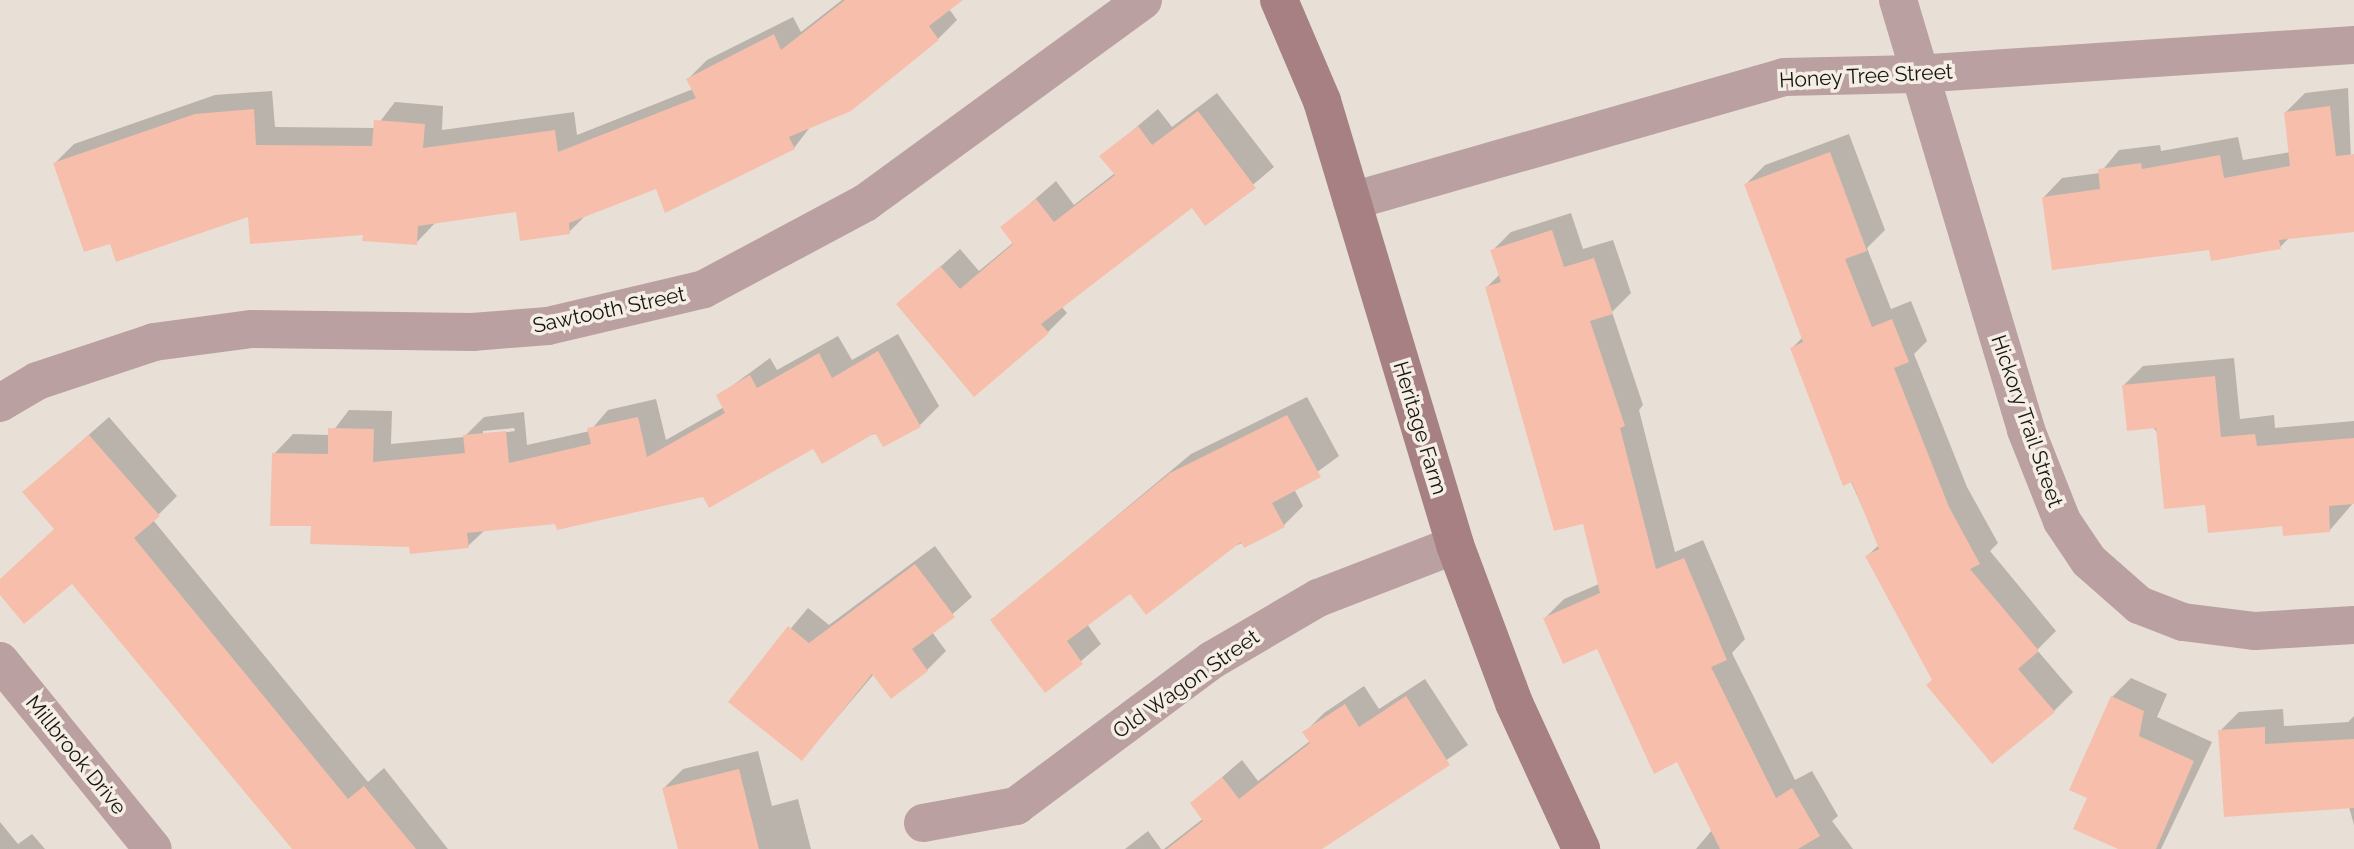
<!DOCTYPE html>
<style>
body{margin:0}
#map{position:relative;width:2354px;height:849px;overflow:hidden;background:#e8e0d7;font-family:Raleway,sans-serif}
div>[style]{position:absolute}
.shadow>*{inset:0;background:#0003}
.building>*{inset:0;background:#f7bfab}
.street>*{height:38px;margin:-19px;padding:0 19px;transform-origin:19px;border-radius:19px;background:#bba0a2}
.secondary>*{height:38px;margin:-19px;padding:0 19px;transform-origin:19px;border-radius:19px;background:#a68083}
span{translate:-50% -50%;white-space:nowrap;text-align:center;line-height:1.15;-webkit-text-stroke:7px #f5eee4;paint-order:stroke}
.street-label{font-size:21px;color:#181512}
</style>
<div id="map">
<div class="shadow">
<div style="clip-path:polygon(842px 0,960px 0,949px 9px,957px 20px,938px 39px,851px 110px,811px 126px,794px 148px,666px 211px,657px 187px,587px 214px,569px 232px,518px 210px,436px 222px,416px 243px,250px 215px,111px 241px,55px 163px,74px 144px,215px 95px,272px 91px,275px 127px,375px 128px,395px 102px,443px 106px,442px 130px,574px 112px,577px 135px,693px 89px,688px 79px,707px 60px,793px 17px,801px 32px)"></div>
<div style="clip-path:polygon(2348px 88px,2354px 230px,2290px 237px,2280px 247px,2211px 248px,2043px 198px,2062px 178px,2100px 173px,2119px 150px,2160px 145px,2161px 151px,2238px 137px,2243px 160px,2291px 152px,2286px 112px,2305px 93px)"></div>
<div style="clip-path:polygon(1217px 93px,1274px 167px,1206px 224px,1192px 206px,1061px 306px,1067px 313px,1048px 332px,898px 305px,960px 249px,979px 271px,1014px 242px,1003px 227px,1056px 181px,1074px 205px,1115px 173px,1102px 156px,1158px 109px,1172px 127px)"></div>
<div style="clip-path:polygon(1849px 134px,1885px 230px,1867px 248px,1891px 309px,1911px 301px,1927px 341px,1914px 354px,1967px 487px,1998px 543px,1990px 551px,2056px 631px,2037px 650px,2073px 692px,2054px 711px,1934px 679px,1867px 556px,1879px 545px,1792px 348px,1803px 337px,1746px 184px,1765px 165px)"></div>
<div style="clip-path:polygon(1571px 213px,1583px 249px,1613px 240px,1631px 293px,1612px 312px,1643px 405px,1639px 410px,1675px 552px,1703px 540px,1745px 639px,1732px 653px,1795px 780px,1812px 771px,1838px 816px,1832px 821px,1853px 849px,1696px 849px,1712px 830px,1678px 760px,1598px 646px,1545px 618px,1564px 599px,1599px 584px,1584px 522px,1487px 287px,1500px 274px,1492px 251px,1511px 232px)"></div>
<div style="clip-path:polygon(evenodd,898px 334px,939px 406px,920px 425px,814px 446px,704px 495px,486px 529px,468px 546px,411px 545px,312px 525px,274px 454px,293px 434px,330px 435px,349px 410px,392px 411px,391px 444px,464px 437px,484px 417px,524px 412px,527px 445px,590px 431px,608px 410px,656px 399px,666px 440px,724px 407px,718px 396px,770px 358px,777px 370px,838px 336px,852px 360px,898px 334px,514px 428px,515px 431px,483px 435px,483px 431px,514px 428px)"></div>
<div style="clip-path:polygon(2234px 358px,2240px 419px,2274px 415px,2275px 428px,2354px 421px,2354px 502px,2330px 530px,2206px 503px,2124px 385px,2143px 366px)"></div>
<div style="clip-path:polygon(1307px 397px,1339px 456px,1294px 489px,1303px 506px,1284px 525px,1130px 591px,1087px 624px,1101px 644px,1046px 691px,992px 620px,1191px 454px)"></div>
<div style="clip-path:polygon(109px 417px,177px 496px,153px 520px,368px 782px,384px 768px,448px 849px,295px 849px,72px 582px,0 592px,0 581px,55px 529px,24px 492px)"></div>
<div style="clip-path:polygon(935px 546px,972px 597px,932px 632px,946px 651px,927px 670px,874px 674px,802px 759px,730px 701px,808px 608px,829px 625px)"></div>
<div style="clip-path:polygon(2131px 678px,2167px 694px,2157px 717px,2212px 742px,2161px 849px,2123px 849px,2112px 697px)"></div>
<div style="clip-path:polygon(1425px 679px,1468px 745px,1320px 849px,1164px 849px,1204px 818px,1192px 803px,1242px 760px,1258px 781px,1310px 741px,1305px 732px,1324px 713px,1364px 686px,1379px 709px)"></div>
<div style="clip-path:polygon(2283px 709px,2284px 726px,2348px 722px,2354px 716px,2354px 825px,2349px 807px,2220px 731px,2239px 712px)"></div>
<div style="clip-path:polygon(758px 751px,772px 806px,798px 799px,811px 849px,682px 849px,664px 788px,683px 769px)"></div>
<div style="clip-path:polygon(0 822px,18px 844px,32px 834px,45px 849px,0 849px)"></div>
<div style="clip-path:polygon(1148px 831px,1161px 849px,1125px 849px)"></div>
</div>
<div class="building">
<div style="clip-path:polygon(845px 0,963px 0,929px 26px,939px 40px,851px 111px,789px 137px,795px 149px,665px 213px,656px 189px,569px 223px,570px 234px,520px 241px,516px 212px,418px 226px,417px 245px,362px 241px,363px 235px,250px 244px,248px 217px,116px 262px,110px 244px,84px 252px,53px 163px,195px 114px,254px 109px,256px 145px,372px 146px,374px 120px,425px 124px,423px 148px,555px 130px,558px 152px,696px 98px,686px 79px,774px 34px,781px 50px)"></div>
<div style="clip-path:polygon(2330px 106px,2336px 156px,2354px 154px,2354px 232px,2279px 240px,2281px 249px,2211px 261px,2209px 250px,2052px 270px,2042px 197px,2100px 189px,2098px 169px,2141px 163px,2142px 169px,2220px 155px,2224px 178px,2290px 166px,2284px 112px)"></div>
<div style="clip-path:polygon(1198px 111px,1256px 188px,1205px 226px,1192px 208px,1041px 324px,1049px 333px,974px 397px,896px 304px,940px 266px,960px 289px,1013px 244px,1000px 227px,1036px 199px,1054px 222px,1115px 175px,1099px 156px,1138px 126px,1152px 145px)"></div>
<div style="clip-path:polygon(1830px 152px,1867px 251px,1845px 259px,1872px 327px,1892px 319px,1909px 362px,1894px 368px,1949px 507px,1980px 564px,1970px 569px,2039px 651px,2018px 669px,2055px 712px,1992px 764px,1926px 685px,1932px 680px,1865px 556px,1879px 549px,1852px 482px,1843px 486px,1790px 348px,1803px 342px,1744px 184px)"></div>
<div style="clip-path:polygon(1552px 230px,1564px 267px,1594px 258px,1613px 314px,1590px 321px,1625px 426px,1620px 428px,1656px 569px,1684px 558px,1727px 660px,1711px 667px,1776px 798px,1792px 788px,1820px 836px,1798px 849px,1720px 849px,1677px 762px,1654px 774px,1597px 649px,1563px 664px,1543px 618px,1600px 593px,1583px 524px,1554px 531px,1485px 287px,1501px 282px,1490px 250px)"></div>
<div style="clip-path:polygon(878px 351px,921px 427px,883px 447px,875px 433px,822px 464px,813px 449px,709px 508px,703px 497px,557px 530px,555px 524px,467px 533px,469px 548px,410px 554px,409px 547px,310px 544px,311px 526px,270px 526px,272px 453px,328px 454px,328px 428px,374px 429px,373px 462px,465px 453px,463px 435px,506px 431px,509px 463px,591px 444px,587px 428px,638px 417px,647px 457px,725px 413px,716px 395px,750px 375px,757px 388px,819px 353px,832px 378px)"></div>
<div style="clip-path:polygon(2215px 376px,2221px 437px,2255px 434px,2257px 446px,2354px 438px,2354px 504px,2329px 506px,2330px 532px,2283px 536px,2282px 526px,2208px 533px,2205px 505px,2164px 509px,2156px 428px,2127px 431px,2122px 385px)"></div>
<div style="clip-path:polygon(1287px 415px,1321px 477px,1272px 503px,1285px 527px,1244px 548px,1241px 542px,1146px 615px,1130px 594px,1067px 641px,1083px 664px,1045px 693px,990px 620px,1170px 473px)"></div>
<div style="clip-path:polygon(89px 435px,160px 516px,134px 538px,348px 799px,364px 786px,416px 849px,292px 849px,72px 584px,24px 624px,0 595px,0 579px,54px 529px,22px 492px)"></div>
<div style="clip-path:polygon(915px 564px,955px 617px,912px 649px,928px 671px,891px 699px,872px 674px,802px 761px,728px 702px,788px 626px,809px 643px)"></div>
<div style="clip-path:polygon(1406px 696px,1450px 765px,1322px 849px,1167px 849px,1203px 821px,1190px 803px,1222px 777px,1239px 799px,1310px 743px,1302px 732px,1345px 704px,1359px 727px)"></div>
<div style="clip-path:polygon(2111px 696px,2144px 711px,2139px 736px,2194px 761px,2156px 849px,2118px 849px,2073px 829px,2087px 798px,2069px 790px)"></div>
<div style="clip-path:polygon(2265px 727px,2265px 744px,2354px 739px,2354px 808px,2224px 817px,2218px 730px)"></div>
<div style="clip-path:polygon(739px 769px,759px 849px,678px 849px,662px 788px)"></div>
</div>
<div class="street">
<div style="left:1898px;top:0;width:449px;rotate:73.4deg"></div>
<div style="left:2026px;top:430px;width:98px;rotate:68.4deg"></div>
<div style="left:2062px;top:521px;width:48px;rotate:56deg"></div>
<div style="left:2089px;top:561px;width:67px;rotate:41.3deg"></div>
<div style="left:2139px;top:605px;width:47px;rotate:21.1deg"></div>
<div style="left:2183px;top:622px;width:73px;rotate:7.1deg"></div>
<div style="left:2255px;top:631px;width:99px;rotate:-3.5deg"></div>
<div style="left:1352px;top:201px;width:449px;rotate:-16deg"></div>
<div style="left:1784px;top:77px;width:132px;rotate:-1.3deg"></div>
<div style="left:1916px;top:74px;width:439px;rotate:-3.8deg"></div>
<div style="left:0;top:403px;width:43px;rotate:-30.7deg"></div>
<div style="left:37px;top:381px;width:123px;rotate:-18.4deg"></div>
<div style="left:154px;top:342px;width:99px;rotate:-7.6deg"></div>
<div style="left:252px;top:329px;width:220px;rotate:0.8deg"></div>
<div style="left:472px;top:332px;width:76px;rotate:-4.5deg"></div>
<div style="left:548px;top:326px;width:160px;rotate:-13.3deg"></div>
<div style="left:704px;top:289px;width:183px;rotate:-28.1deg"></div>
<div style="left:865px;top:203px;width:344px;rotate:-36.1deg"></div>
<div style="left:0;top:661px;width:242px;rotate:50.9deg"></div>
<div style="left:923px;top:823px;width:95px;rotate:-10.4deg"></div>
<div style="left:1016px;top:806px;width:244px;rotate:-36.7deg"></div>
<div style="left:1212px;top:660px;width:123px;rotate:-30.3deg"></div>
<div style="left:1318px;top:598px;width:147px;rotate:-21.1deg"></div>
</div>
<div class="secondary">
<div style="left:1279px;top:0;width:110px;rotate:66.9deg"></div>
<div style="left:1322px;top:101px;width:463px;rotate:73.3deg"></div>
<div style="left:1455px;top:545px;width:169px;rotate:69.5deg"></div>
<div style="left:1514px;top:703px;width:161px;rotate:65.3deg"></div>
</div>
<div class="street-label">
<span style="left:1866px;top:76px;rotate:-3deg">Honey Tree Street</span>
<span style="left:609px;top:310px;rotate:-12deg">Sawtooth Street</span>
<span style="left:2027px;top:421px;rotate:71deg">Hickory Trail Street</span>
<span style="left:1420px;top:428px;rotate:73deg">Heritage Farm</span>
<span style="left:1186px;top:684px;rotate:-35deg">Old Wagon Street</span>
<span style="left:76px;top:755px;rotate:51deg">Millbrook Drive</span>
</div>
</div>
